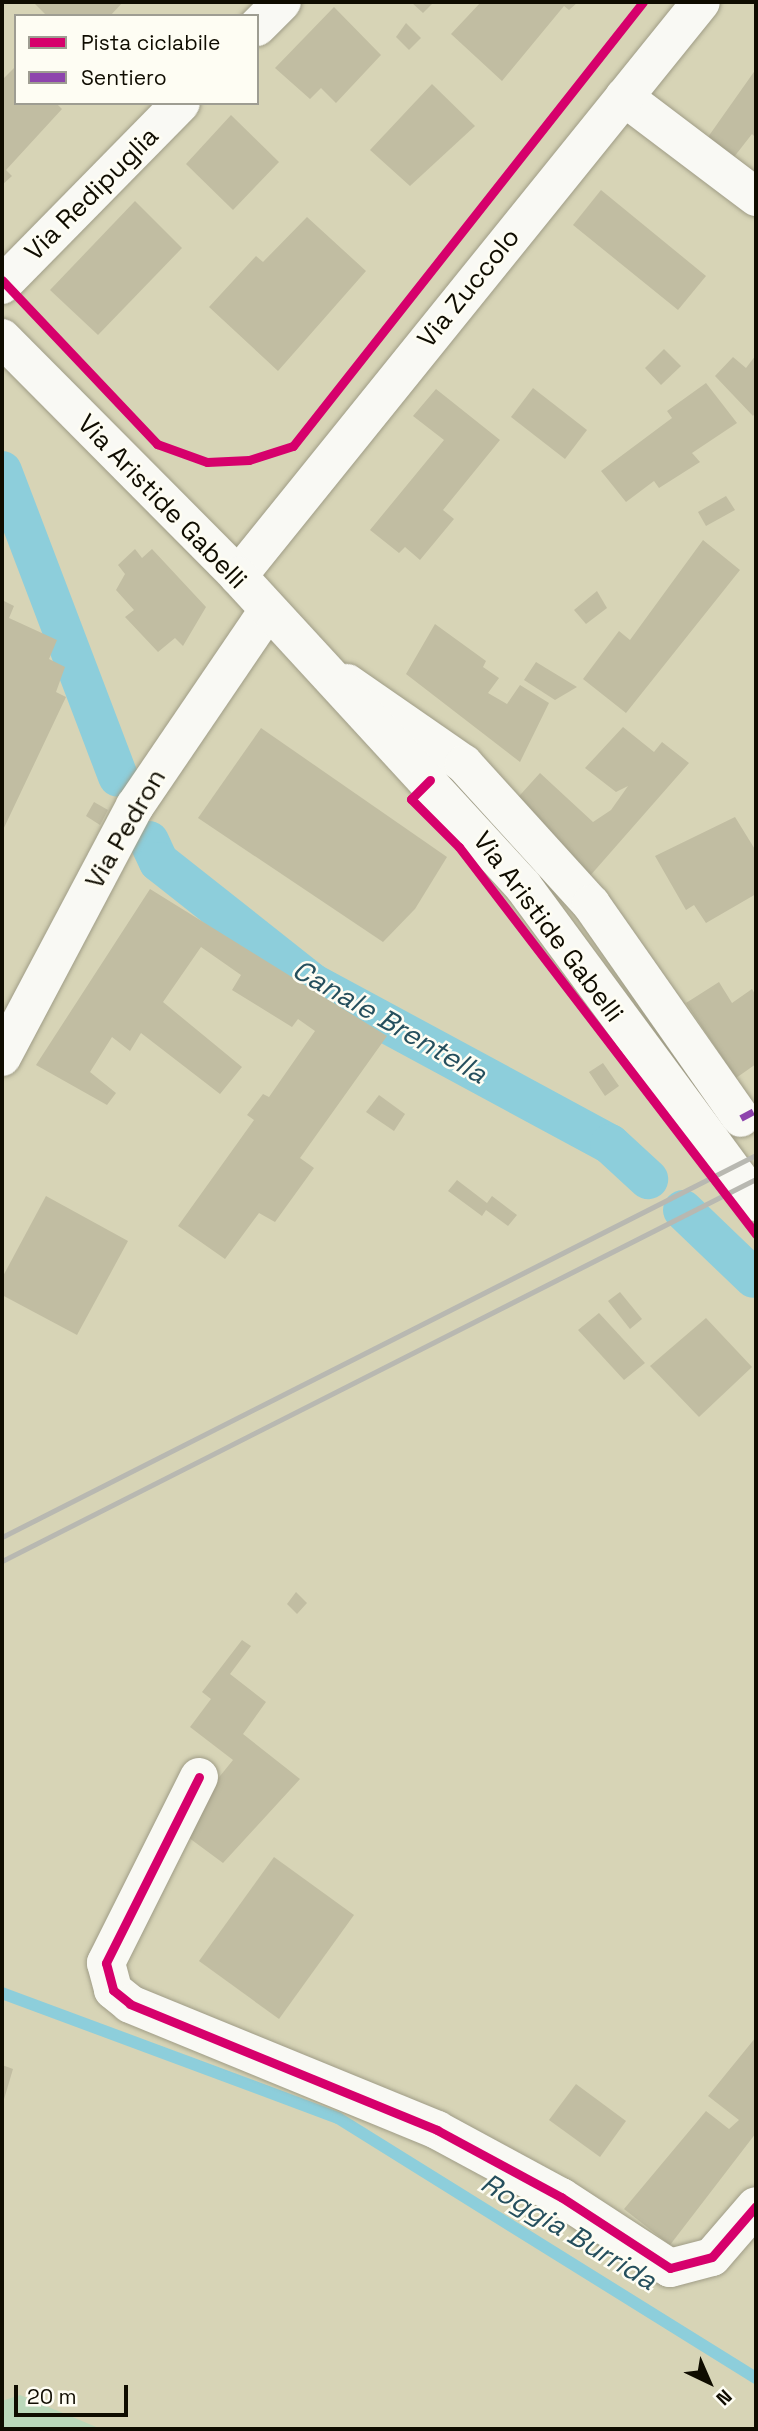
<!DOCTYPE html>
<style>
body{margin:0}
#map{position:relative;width:758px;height:2431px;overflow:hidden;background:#d7d4b6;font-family:"Space Grotesk",sans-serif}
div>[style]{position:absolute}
.green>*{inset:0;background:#bbd8ba}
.stream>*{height:12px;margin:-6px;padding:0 6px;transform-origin:6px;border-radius:6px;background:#8dcedb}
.canal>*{height:40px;margin:-20px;padding:0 20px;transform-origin:20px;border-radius:20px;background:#8dcedb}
.building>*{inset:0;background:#c1bda2}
.roads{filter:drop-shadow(0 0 2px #9f9c86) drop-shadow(0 0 2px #9f9c86)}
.minor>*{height:38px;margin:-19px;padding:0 19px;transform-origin:19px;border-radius:19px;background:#f9f9f4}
.major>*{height:38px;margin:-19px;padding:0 19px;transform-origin:19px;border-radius:19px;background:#f9f9f4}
.rail>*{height:5px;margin:-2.5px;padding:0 2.5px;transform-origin:2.5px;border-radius:2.5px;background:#b8b8b1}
.quiet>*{height:7px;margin-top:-3.5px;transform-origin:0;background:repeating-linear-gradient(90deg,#8e44ad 0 14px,transparent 0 21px)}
.cycleway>*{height:9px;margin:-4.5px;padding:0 4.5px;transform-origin:4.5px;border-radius:4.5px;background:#d6006c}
span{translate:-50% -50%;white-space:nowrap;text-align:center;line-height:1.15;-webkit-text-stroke:5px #fefdf3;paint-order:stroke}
.street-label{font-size:26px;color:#0f0c00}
.water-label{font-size:28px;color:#254f5d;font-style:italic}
.frame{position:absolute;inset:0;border:4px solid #0f0c00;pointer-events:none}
.legend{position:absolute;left:14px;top:14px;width:245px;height:91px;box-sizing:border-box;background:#fefdf3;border:2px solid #9e9d92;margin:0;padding:9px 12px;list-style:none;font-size:21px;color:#0f0c00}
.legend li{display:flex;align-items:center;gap:14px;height:35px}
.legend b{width:35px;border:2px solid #9e9d92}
.north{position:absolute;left:674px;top:2347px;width:70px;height:70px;-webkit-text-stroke:5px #fefdf3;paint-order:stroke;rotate:136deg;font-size:19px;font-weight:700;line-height:28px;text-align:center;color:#0f0c00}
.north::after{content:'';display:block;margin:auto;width:24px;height:32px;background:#0f0c00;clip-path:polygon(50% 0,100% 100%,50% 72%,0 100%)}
.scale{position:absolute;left:14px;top:2385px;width:114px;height:32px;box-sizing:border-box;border:4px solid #0f0c00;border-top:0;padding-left:9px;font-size:21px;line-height:24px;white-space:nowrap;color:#0f0c00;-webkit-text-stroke:5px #fefdf3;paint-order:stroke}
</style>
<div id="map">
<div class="green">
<div style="clip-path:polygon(20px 2395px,101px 2429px,102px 2429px,2px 2429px,2px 2401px)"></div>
</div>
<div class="stream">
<div style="left:2px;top:1993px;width:358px;rotate:20.4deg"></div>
<div style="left:338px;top:2118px;width:492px;rotate:31.9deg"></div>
</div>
<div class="canal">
<div style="left:2px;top:471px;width:327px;rotate:69.2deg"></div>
<div style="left:149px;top:841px;width:23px;rotate:65deg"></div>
<div style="left:159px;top:862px;width:195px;rotate:38.3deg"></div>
<div style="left:312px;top:983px;width:339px;rotate:28.4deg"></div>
<div style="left:610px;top:1144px;width:52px;rotate:42.6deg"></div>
<div style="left:683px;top:1210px;width:98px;rotate:43.8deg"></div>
</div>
<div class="building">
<div style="clip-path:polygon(33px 2px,123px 2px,110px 16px,47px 16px)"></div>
<div style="clip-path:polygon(411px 2px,434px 2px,423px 13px)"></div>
<div style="clip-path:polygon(481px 2px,578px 2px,569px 10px,564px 6px,502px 81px,451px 34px)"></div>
<div style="clip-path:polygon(334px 7px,381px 55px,336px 103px,321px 88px,310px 99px,275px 68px)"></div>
<div style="clip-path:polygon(406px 23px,421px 38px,409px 50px,396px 37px)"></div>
<div style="clip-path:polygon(16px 66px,16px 103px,56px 103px,62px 109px,6px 170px,12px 176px,2px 185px,2px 80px)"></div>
<div style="clip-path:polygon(756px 69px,756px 138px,752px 134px,734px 157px,708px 137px)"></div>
<div style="clip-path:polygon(432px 84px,475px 126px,410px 186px,370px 150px)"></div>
<div style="clip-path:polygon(231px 115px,279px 162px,233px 210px,186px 164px)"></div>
<div style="clip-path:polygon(601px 190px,706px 276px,678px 310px,573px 225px)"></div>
<div style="clip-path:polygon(135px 201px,182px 248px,98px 335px,50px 290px)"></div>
<div style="clip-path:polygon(307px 217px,366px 271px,278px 371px,209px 307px,256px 256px,263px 262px)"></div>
<div style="clip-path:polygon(664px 349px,681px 366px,661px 385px,645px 368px)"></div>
<div style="clip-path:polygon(756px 355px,756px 412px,753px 416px,715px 376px,733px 357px,746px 368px)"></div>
<div style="clip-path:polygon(706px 383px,737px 423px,692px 453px,700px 462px,659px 488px,654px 481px,626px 502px,601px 471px,672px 418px,667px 411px)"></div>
<div style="clip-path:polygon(533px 388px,587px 430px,565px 459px,511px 417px)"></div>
<div style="clip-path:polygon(436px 389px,500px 440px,443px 510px,454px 519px,420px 560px,405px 547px,399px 553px,370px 530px,444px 440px,413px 416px)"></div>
<div style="clip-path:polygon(726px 496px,735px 510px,706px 526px,698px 512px)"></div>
<div style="clip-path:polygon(703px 540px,740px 570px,626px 713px,583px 679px,619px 631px,630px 640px)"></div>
<div style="clip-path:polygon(135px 549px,142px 558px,152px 549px,206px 607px,183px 646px,175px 638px,158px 652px,125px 617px,134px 610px,116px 590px,125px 574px,118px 565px)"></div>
<div style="clip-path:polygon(597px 591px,607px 608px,586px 624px,574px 610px)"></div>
<div style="clip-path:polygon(2px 600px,14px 606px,9px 618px,57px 640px,49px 659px,65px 667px,56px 692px,66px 697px,2px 832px)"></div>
<div style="clip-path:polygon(435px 624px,486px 661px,483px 667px,499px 678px,488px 693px,507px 704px,520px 685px,549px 703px,520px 762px,406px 674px)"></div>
<div style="clip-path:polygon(536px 662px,577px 687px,555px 700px,524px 680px)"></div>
<div style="clip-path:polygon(623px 727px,654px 752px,662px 742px,689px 763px,589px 877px,512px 804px,540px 773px,593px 822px,611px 810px,628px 786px,616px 792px,585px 768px)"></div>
<div style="clip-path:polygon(261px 728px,447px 857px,415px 909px,383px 942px,198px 818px)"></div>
<div style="clip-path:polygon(94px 802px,108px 810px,100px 825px,86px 816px)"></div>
<div style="clip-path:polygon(735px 817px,756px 851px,756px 894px,706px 923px,694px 905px,686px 910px,655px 856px)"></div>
<div style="clip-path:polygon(150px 889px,387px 1036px,300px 1158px,314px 1168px,275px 1222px,259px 1213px,225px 1259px,178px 1226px,254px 1120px,247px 1115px,263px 1094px,269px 1097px,315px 1031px,298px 1019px,292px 1027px,232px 990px,241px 975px,201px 947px,163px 1002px,242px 1067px,220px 1094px,141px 1033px,130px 1051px,112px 1037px,90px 1072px,116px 1093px,107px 1105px,36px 1065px)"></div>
<div style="clip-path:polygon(719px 982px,732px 1003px,752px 989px,756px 996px,756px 1064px,736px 1078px,686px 1003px)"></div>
<div style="clip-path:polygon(603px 1063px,619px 1086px,605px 1096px,589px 1072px)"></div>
<div style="clip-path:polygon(379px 1095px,405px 1114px,394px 1131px,366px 1112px)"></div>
<div style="clip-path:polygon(457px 1180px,487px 1203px,492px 1196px,517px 1215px,508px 1226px,486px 1210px,482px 1216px,448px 1191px)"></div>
<div style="clip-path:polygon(46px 1196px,128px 1241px,77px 1335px,2px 1295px,2px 1278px)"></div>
<div style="clip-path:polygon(620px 1292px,642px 1319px,630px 1329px,608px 1301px)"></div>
<div style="clip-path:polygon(599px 1313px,645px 1363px,624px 1380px,578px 1330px)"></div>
<div style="clip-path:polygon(706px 1318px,752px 1367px,699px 1417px,650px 1366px)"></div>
<div style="clip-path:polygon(296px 1592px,307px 1603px,297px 1614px,287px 1604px)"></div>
<div style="clip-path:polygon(242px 1640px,251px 1646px,230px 1674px,266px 1702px,243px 1734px,300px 1779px,223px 1863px,177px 1829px,233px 1760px,190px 1727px,211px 1699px,202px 1692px)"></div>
<div style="clip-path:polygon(274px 1857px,354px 1915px,279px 2019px,199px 1961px)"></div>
<div style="clip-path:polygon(756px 2037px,756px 2133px,670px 2245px,624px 2209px,706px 2111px,729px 2129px,739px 2120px,708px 2096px)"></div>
<div style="clip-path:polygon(2px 2065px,13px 2069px,2px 2106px)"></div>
<div style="clip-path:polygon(576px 2084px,626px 2121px,600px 2157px,549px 2120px)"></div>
</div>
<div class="roads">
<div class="minor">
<div style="left:257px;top:27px;width:35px;rotate:-45deg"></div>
<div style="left:624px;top:97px;width:166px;rotate:37.1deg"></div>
<div style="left:2px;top:285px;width:255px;rotate:-45.5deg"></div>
<div style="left:238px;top:576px;width:737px;rotate:-51.11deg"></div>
<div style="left:347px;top:683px;width:142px;rotate:34.7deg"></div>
<div style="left:464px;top:764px;width:189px;rotate:47.8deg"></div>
<div style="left:591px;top:904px;width:261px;rotate:55deg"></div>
<div style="left:2px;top:1057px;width:284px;rotate:-62.1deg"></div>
<div style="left:135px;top:806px;width:235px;rotate:-55.8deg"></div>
<div style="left:199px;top:1777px;width:208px;rotate:116.6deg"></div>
<div style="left:106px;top:1963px;width:28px;rotate:75deg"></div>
<div style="left:113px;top:1990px;width:22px;rotate:39deg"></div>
<div style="left:130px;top:2004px;width:332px;rotate:22.3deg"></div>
<div style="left:437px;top:2130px;width:141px;rotate:28.4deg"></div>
<div style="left:561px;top:2197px;width:130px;rotate:33.1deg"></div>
<div style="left:670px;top:2268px;width:43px;rotate:-14.7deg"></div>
<div style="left:712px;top:2257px;width:67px;rotate:-49.2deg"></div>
</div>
<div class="major">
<div style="left:2px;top:338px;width:335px;rotate:45.2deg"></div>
<div style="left:238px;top:576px;width:421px;rotate:47.4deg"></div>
<div style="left:523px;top:886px;width:393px;rotate:53.6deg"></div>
</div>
</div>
<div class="rail">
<div style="left:2px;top:1537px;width:845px;rotate:-26.87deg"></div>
<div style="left:2px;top:1561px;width:845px;rotate:-26.87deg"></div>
</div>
<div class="quiet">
<div style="left:741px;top:1118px;width:17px;rotate:-28deg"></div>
</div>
<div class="cycleway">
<div style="left:2px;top:280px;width:226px;rotate:46.6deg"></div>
<div style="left:157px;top:444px;width:53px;rotate:19.8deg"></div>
<div style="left:207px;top:462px;width:42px;rotate:-2.7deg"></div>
<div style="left:249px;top:460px;width:46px;rotate:-17.7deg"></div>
<div style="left:293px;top:446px;width:565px;rotate:-51.75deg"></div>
<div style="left:430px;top:780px;width:27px;rotate:135deg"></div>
<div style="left:411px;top:799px;width:68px;rotate:45deg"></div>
<div style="left:459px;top:847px;width:488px;rotate:52.5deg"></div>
<div style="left:199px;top:1777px;width:208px;rotate:116.6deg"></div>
<div style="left:106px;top:1963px;width:28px;rotate:75deg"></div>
<div style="left:113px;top:1990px;width:22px;rotate:39deg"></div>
<div style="left:130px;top:2004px;width:332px;rotate:22.3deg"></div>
<div style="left:437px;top:2130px;width:141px;rotate:28.4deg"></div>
<div style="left:561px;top:2197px;width:130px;rotate:33.1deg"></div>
<div style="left:670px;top:2268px;width:43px;rotate:-14.7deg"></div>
<div style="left:712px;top:2257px;width:67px;rotate:-49.2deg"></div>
</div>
<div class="street-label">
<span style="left:92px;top:194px;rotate:-45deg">Via Redipuglia</span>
<span style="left:469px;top:288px;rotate:-51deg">Via Zuccolo</span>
<span style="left:162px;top:502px;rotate:46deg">Via Aristide Gabelli</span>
<span style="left:126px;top:829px;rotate:-60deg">Via Pedron</span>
<span style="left:548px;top:927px;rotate:53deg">Via Aristide Gabelli</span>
</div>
<div class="water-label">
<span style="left:390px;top:1021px;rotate:30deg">Canale Brentella</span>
<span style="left:569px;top:2231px;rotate:31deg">Roggia Burrida</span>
</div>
<div class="frame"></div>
<ul class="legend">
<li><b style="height:9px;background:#d6006c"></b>Pista ciclabile</li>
<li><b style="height:9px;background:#8e44ad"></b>Sentiero</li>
</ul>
<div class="north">N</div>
<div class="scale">20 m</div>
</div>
